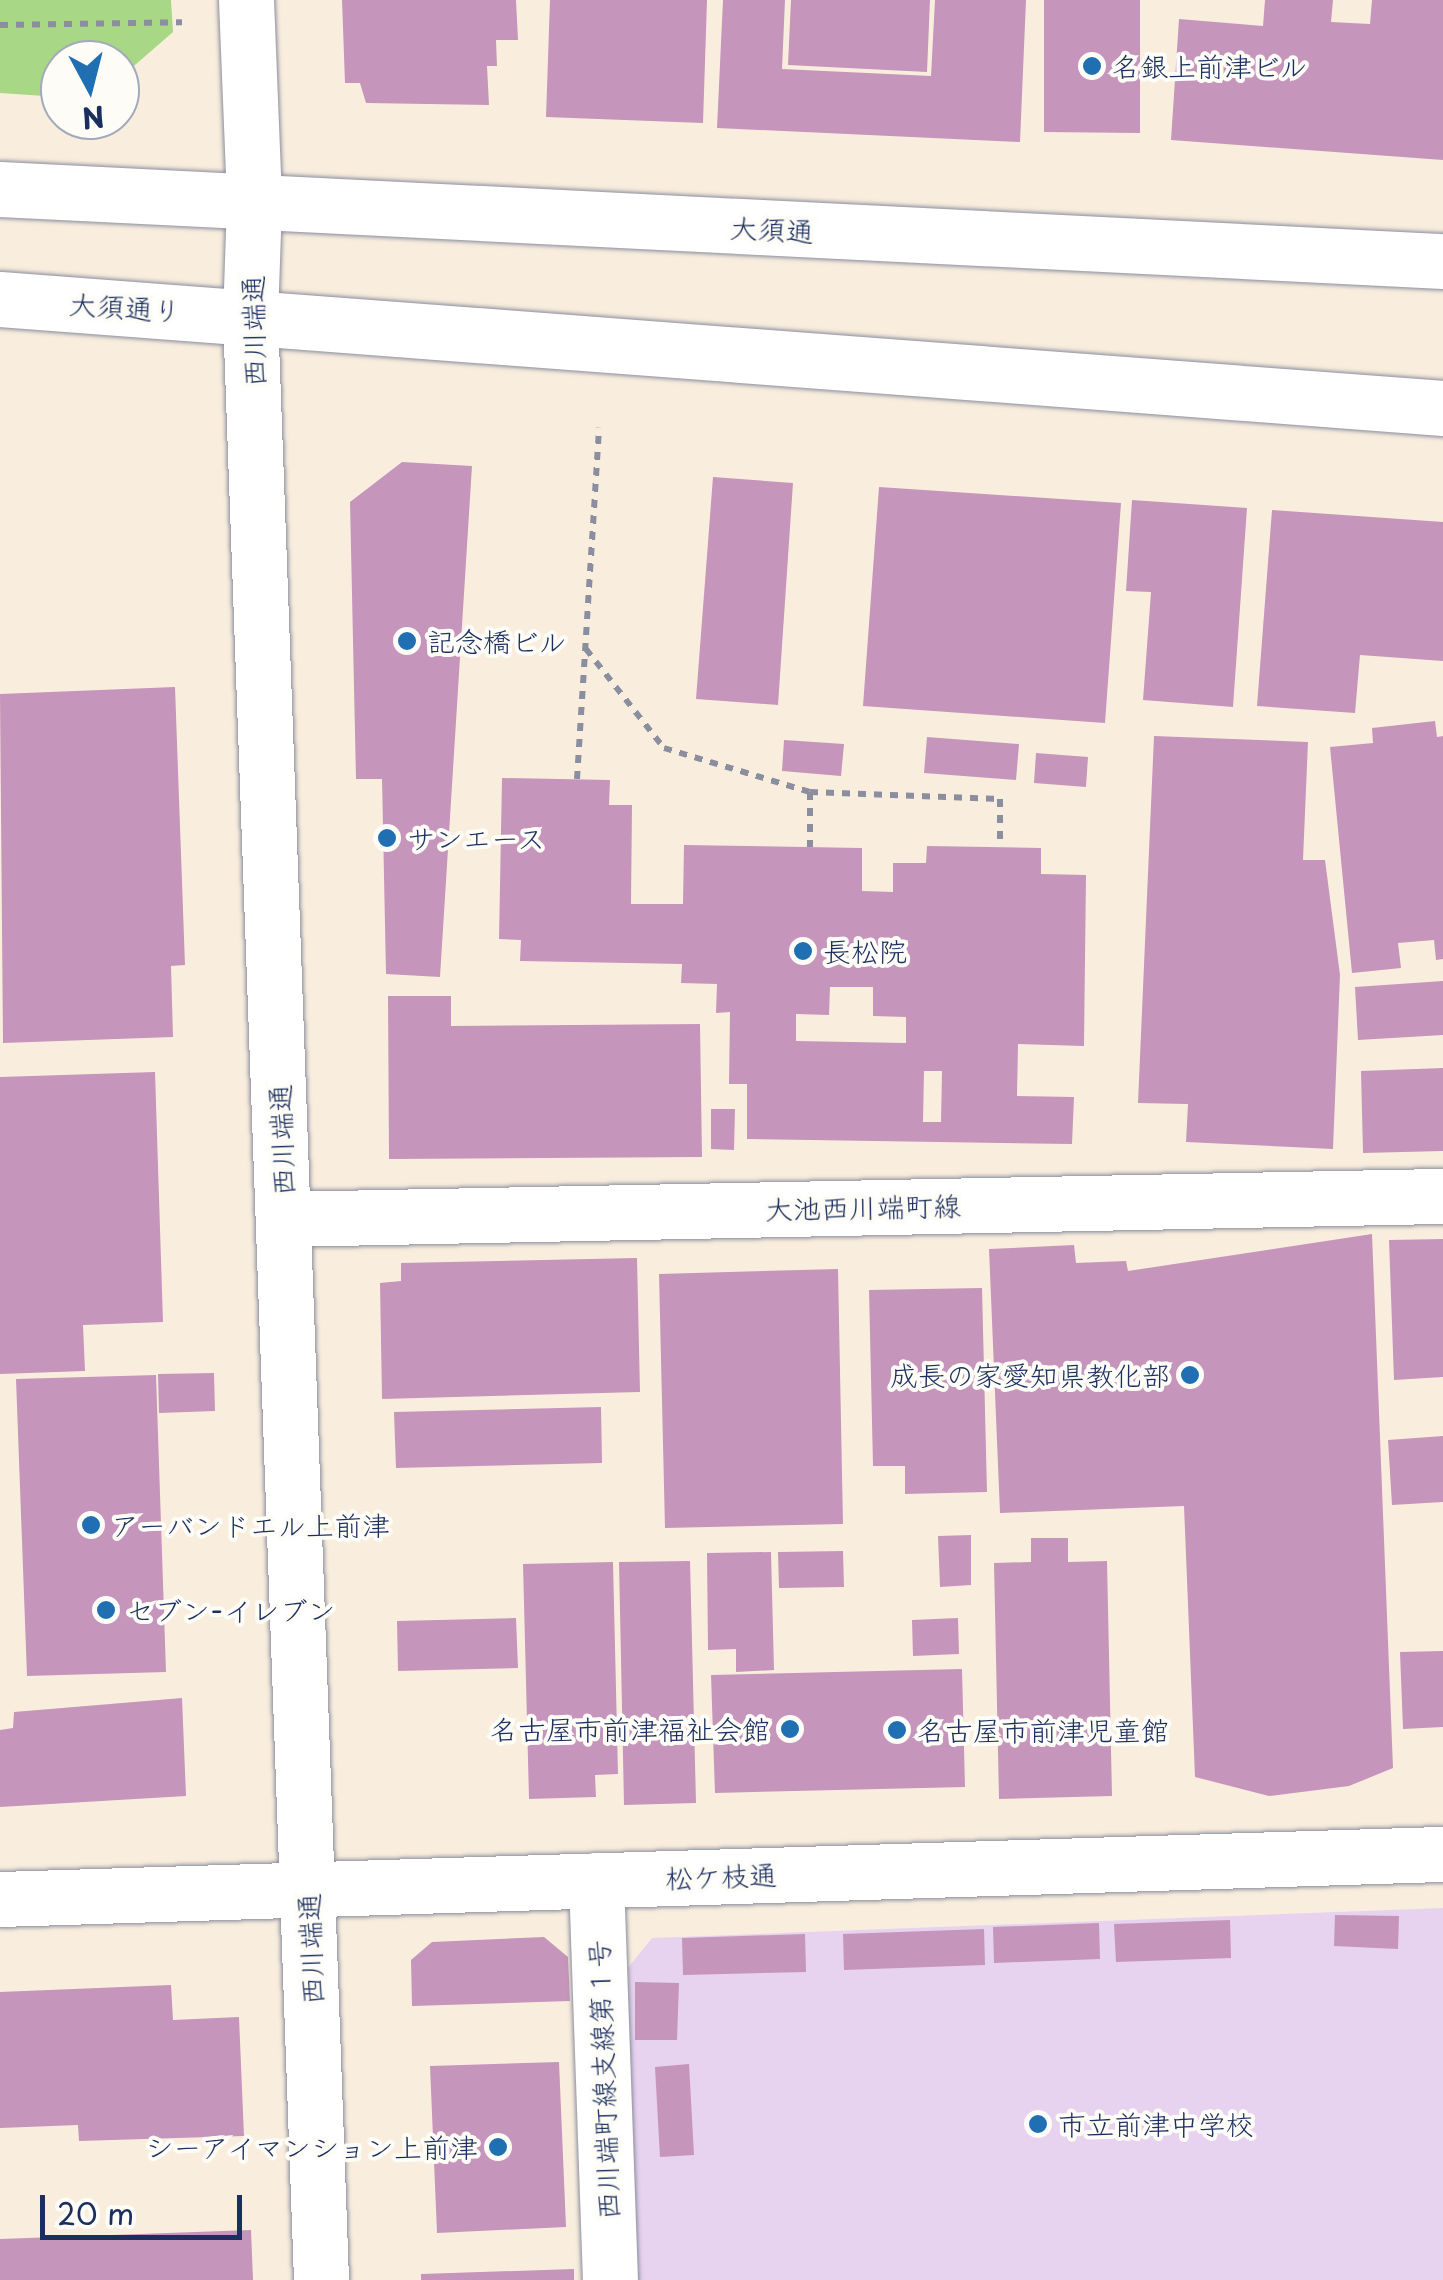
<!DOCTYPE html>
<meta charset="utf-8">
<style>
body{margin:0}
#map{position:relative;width:1443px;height:2280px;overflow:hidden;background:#f9eede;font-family:"Playpen Sans","Klee One",sans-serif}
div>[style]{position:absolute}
.built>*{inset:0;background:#e7d2ef}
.green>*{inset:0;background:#a8d785}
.building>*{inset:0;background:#c695bb}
.path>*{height:6px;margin-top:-3px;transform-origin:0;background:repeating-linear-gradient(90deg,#8a8e9e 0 8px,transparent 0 16px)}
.roads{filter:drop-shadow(0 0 2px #8a8e9e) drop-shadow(0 0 2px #8a8e9e)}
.minor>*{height:55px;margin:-27.5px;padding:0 27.5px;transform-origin:27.5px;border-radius:27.5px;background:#fff}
.tertiary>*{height:55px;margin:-27.5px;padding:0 27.5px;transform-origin:27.5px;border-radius:27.5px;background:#fff}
.dots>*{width:28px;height:28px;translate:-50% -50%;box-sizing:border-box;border:5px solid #fdfcf7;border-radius:50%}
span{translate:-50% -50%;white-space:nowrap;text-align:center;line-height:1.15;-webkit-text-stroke:8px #fdfcf7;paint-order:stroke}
.poi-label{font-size:28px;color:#1b2f5e}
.left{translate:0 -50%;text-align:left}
.right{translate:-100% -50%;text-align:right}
.street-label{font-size:28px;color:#1b2f5e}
.north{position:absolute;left:40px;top:40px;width:100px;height:100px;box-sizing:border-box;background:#fdfcf7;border:2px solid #a3aaba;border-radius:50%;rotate:173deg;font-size:28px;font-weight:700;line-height:40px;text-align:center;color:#1b2f5e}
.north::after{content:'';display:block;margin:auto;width:35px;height:45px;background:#1f6fb2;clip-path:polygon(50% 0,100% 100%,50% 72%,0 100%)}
.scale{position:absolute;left:40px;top:2195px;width:202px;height:45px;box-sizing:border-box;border:5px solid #1b2f5e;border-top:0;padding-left:12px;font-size:30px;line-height:35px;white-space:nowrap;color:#1b2f5e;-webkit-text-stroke:8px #fdfcf7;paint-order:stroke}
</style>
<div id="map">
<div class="built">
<div style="clip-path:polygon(1443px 1908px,1443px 2280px,638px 2280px,627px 1969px,652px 1938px)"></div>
</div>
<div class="green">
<div style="clip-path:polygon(0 0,171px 0,173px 32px,120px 78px,120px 60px,60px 60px,60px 97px,0 93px)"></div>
</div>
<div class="building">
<div style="clip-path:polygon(342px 0,516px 0,518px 40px,496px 40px,497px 66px,487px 66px,489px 105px,366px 103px,360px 83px,345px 83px)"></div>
<div style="clip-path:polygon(550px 0,707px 0,703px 123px,546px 117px)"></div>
<div style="clip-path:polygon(723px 0,785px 0,782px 69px,931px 76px,935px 0,1026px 0,1020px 142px,717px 128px)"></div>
<div style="clip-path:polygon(791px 0,930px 0,927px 72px,788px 65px)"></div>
<div style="clip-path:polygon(1044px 0,1140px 0,1140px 133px,1044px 132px)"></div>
<div style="clip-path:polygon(1265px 0,1333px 0,1331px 22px,1370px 24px,1372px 0,1443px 0,1443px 160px,1171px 140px,1179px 19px,1263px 26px)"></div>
<div style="clip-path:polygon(402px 462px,472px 466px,440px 977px,386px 974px,382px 779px,356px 779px,350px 502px)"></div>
<div style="clip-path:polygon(713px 477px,793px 483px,778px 705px,696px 699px)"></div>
<div style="clip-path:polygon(879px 487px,1121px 503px,1105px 723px,863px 706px)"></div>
<div style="clip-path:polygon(1132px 500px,1247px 508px,1233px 707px,1143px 700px,1151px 592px,1126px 591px)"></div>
<div style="clip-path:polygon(1272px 510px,1443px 522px,1443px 661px,1360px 655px,1355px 713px,1257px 706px)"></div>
<div style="clip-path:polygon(175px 687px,185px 965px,171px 966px,173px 1037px,3px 1043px,0 694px)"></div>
<div style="clip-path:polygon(1435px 721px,1437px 737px,1443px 736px,1443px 959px,1436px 960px,1434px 940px,1398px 943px,1401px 968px,1352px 973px,1330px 747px,1373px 743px,1372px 728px)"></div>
<div style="clip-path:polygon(1154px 736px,1308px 742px,1303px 860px,1325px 860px,1340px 975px,1333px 1149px,1186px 1142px,1188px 1104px,1138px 1103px)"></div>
<div style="clip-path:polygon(927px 737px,1019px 744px,1016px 780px,924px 773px)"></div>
<div style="clip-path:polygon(784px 740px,844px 744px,841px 776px,782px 771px)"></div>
<div style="clip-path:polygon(1036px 753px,1088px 757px,1086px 787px,1034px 783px)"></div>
<div style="clip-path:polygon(evenodd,502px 778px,610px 780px,609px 805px,632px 805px,631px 904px,683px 904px,684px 845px,862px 848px,862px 891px,893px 892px,893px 863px,926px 863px,927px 846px,1041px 848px,1041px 874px,1086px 875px,1084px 1046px,1018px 1044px,1017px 1096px,1074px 1097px,1072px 1144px,747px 1139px,747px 1084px,729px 1084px,730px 1012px,716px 1013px,717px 984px,681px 983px,682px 964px,520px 961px,521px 940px,499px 939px,502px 778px,830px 987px,873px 987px,873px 1016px,906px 1017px,906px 1043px,796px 1041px,796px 1014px,829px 1015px,830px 987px,502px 778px,924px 1071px,942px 1071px,941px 1122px,923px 1122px,924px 1071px)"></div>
<div style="clip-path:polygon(1443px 981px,1443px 1035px,1358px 1040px,1355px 987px)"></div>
<div style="clip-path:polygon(388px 996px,451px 996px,451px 1026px,700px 1024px,702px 1157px,389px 1159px)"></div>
<div style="clip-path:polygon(1443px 1068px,1443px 1151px,1363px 1153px,1361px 1071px)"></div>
<div style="clip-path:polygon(155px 1072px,163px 1322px,83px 1325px,85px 1371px,0 1374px,0 1077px)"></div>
<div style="clip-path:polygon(711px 1109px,735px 1109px,734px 1150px,711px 1149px)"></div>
<div style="clip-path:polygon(1372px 1234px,1393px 1768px,1349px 1786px,1269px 1796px,1195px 1777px,1184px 1506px,1000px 1513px,989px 1249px,1074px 1245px,1076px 1263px,1126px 1261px,1128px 1271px)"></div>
<div style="clip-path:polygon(1443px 1239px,1443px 1377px,1394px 1380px,1389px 1240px)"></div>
<div style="clip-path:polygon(637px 1258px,640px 1392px,382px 1399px,380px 1283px,401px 1281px,401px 1263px)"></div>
<div style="clip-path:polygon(838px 1269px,843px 1524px,665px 1528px,659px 1274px)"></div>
<div style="clip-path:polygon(982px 1288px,987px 1492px,905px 1494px,905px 1466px,873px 1466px,869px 1290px)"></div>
<div style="clip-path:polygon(214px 1373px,215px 1411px,159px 1413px,158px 1374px)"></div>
<div style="clip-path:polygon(156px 1375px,166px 1672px,27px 1676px,16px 1379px)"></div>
<div style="clip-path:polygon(601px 1407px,602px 1463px,396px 1468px,394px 1412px)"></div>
<div style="clip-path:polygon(1443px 1436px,1443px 1502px,1392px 1505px,1388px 1440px)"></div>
<div style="clip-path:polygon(971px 1535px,971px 1585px,940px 1587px,938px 1536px)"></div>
<div style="clip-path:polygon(1031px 1538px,1068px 1538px,1068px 1562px,1107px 1561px,1112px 1796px,999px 1799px,994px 1563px,1031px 1562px)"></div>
<div style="clip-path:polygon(843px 1551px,844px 1587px,779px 1588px,778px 1552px)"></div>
<div style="clip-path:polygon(771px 1552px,774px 1670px,736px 1672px,736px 1649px,708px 1650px,707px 1553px)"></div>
<div style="clip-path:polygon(690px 1561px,696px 1803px,624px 1805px,619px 1562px)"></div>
<div style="clip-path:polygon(613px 1562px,618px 1774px,595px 1775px,596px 1797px,529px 1799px,523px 1564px)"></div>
<div style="clip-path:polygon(516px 1618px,518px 1668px,398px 1671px,397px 1621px)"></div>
<div style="clip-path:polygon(958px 1618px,959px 1654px,913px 1656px,912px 1620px)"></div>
<div style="clip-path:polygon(1443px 1651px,1443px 1727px,1403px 1729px,1400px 1652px)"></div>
<div style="clip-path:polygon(962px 1669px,965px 1787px,715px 1793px,711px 1675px)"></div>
<div style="clip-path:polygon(182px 1698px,186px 1796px,0 1807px,0 1730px,13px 1728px,14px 1712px)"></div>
<div style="clip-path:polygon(1335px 1915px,1399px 1916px,1398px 1949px,1334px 1946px)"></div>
<div style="clip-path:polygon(1230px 1920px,1231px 1958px,1116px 1962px,1114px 1924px)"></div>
<div style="clip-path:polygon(1099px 1923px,1100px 1959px,994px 1963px,993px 1927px)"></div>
<div style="clip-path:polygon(984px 1929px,985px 1965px,844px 1970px,843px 1934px)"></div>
<div style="clip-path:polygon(805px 1934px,806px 1972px,683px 1975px,682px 1938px)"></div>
<div style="clip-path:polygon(544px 1937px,568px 1957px,570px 2001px,412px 2006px,411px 1960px,432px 1942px)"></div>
<div style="clip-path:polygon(635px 1982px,679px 1983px,677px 2040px,635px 2040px)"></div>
<div style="clip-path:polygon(171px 1985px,173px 2020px,239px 2017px,244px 2136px,79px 2141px,78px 2125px,0 2128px,0 1992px)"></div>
<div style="clip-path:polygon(559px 2062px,566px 2227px,437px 2233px,430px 2066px)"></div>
<div style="clip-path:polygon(689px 2064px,694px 2155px,660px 2157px,655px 2067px)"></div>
<div style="clip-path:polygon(251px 2230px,253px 2280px,0 2280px,0 2239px)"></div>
<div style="clip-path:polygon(574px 2269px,574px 2280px,421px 2280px,421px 2274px)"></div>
</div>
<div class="path">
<div style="left:0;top:25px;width:182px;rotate:-0.9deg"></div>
<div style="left:586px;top:649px;width:126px;rotate:51.8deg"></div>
<div style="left:664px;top:748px;width:152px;rotate:16.8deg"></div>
<div style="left:810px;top:792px;width:55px;rotate:90deg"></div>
<div style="left:577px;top:779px;width:352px;rotate:-86.4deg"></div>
<div style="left:810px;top:792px;width:190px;rotate:2.1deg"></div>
<div style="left:1000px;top:799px;width:48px;rotate:90deg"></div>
</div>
<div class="roads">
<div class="minor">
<div style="left:283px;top:1219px;width:1160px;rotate:-1.14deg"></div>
<div style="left:596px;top:1880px;width:400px;rotate:88deg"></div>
<div style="left:0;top:1899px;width:1444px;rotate:-1.79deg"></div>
</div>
<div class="tertiary">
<div style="left:246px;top:0;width:203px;rotate:87.7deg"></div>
<div style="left:254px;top:203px;width:112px;rotate:92deg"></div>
<div style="left:250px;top:315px;width:1966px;rotate:87.93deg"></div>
<div style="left:0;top:189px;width:1445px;rotate:2.86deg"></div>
<div style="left:0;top:299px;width:1447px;rotate:4.32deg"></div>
</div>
</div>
<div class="dots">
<div style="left:1092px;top:66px;background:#1f6fb2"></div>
<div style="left:407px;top:641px;background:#1f6fb2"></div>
<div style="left:387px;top:838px;background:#1f6fb2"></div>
<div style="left:803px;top:951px;background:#1f6fb2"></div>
<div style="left:1190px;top:1375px;background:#1f6fb2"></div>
<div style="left:91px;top:1525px;background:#1f6fb2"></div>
<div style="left:106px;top:1610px;background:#1f6fb2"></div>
<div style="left:790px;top:1729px;background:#1f6fb2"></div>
<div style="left:897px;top:1730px;background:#1f6fb2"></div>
<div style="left:1038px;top:2124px;background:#1f6fb2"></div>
<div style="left:498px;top:2147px;background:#1f6fb2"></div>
</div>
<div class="poi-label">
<span class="left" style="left:1112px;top:66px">名銀上前津ビル</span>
<span class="left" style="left:427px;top:641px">記念橋ビル</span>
<span class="left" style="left:407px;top:838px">サンエース</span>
<span class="left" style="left:823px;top:951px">長松院</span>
<span class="right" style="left:1170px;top:1375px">成長の家愛知県教化部</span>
<span class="left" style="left:111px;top:1525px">アーバンドエル上前津</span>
<span class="left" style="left:126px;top:1610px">セブン-イレブン</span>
<span class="right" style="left:770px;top:1729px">名古屋市前津福祉会館</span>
<span class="left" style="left:917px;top:1730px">名古屋市前津児童館</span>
<span class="left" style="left:1058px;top:2124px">市立前津中学校</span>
<span class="right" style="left:478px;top:2147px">シーアイマンション上前津</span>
</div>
<div class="street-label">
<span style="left:772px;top:229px;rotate:3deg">大須通</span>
<span style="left:125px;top:307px;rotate:4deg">大須通り</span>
<span style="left:253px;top:331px;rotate:-91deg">西川端通</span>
<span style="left:281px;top:1140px;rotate:-92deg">西川端通</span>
<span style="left:863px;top:1207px;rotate:-1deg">大池西川端町線</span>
<span style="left:721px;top:1876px;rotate:-2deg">松ケ枝通</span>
<span style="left:310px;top:1949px;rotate:-92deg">西川端通</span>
<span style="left:603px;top:2080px;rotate:-92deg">西川端町線支線第１号</span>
</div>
<div class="north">N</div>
<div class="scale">20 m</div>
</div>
